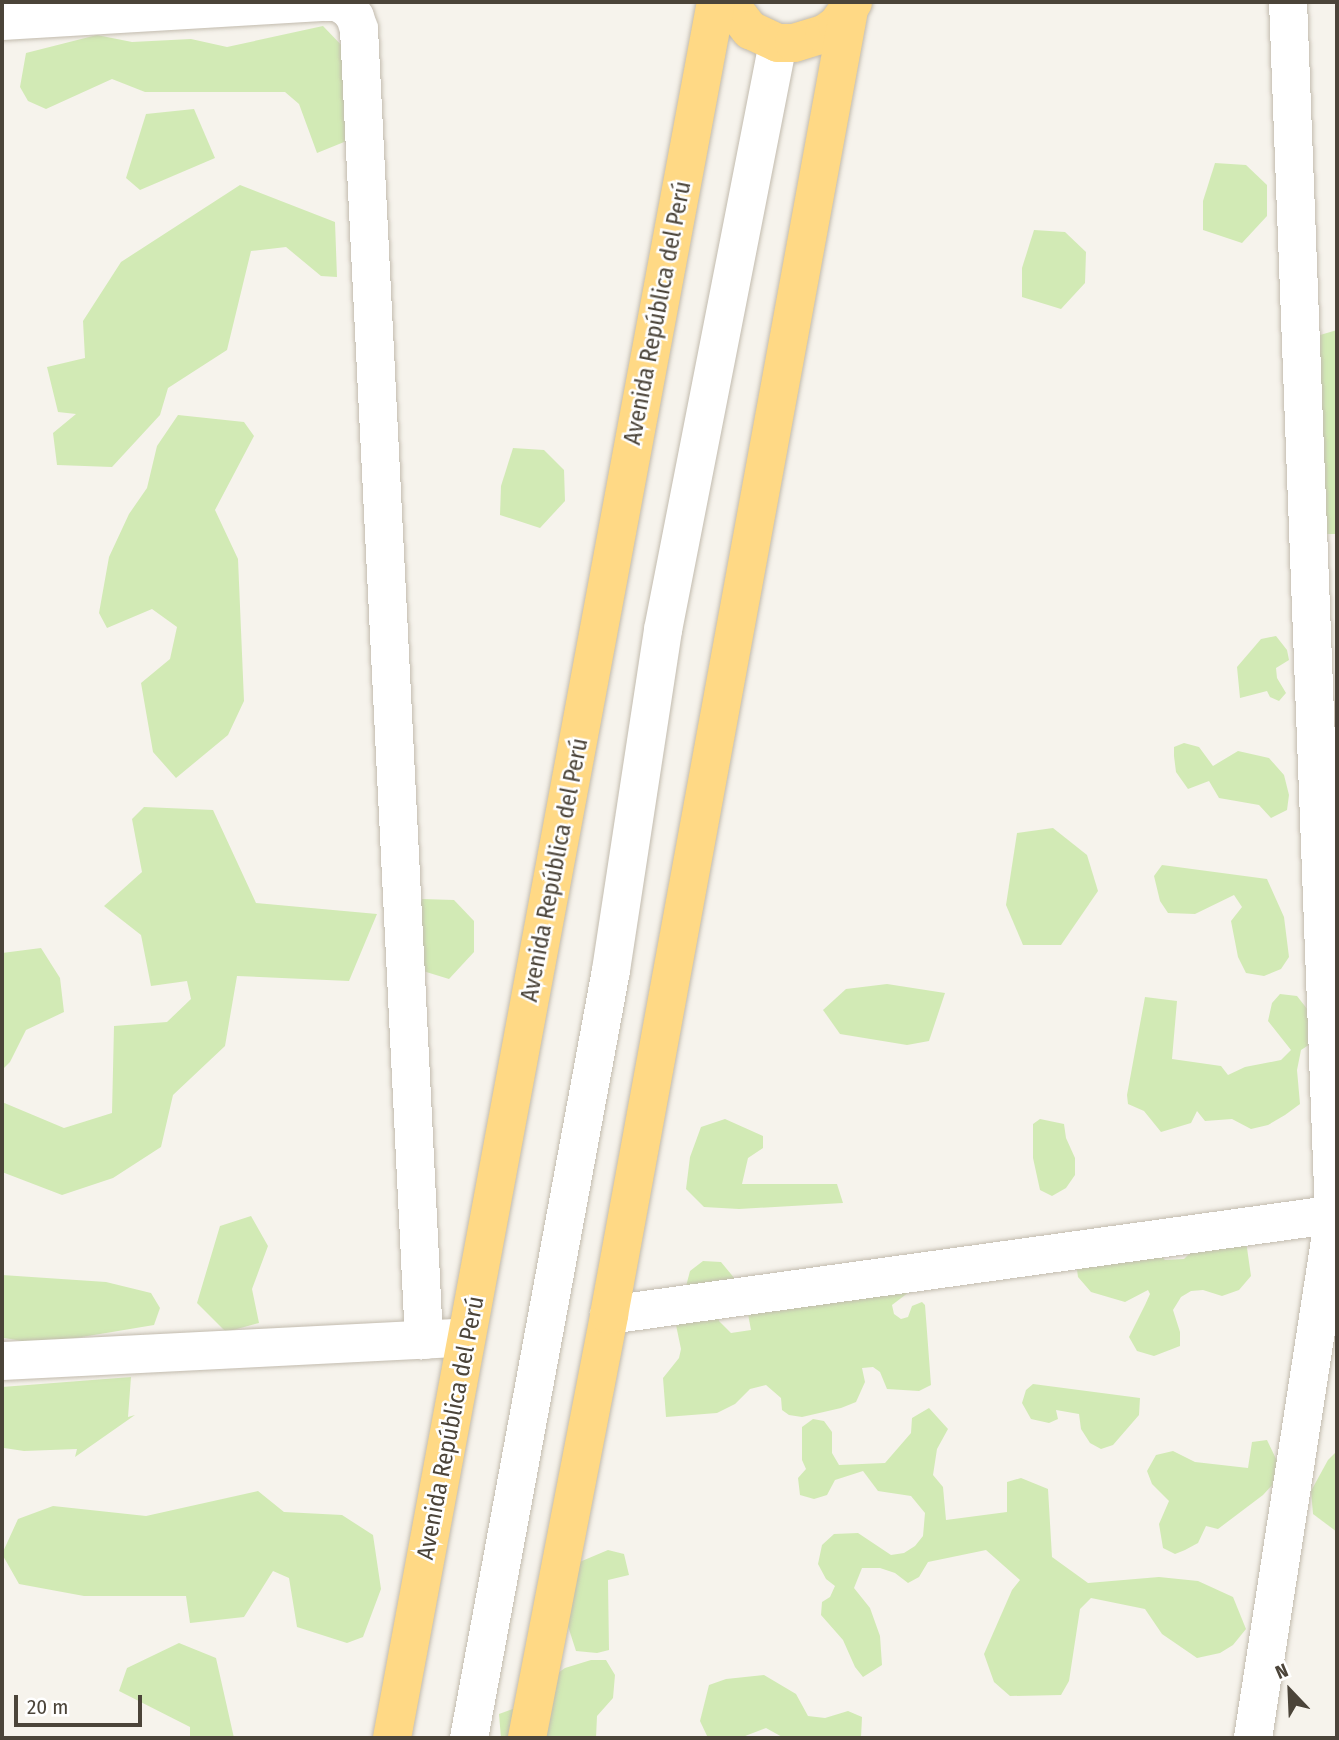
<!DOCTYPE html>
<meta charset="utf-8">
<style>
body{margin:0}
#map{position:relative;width:1339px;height:1740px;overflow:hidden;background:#f6f3ec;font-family:"Fira Sans Condensed",sans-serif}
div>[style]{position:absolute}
.green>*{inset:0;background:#d2eab5}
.roads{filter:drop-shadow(0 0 2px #c2bbae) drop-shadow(0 0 2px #c2bbae)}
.minor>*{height:38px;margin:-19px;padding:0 19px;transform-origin:19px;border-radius:19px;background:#fff}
.tertiary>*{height:38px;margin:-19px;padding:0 19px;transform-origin:19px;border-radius:19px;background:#fff}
.trunk>*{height:38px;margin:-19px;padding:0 19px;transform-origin:19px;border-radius:19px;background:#ffd985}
span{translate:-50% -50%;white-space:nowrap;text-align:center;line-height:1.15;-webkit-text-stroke:5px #fff;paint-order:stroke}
.street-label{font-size:24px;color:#4b4439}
.frame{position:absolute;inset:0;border:4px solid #4b4439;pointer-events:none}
.north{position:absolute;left:1255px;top:1656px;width:70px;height:70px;-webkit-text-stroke:5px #fff;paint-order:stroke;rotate:337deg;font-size:19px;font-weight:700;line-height:28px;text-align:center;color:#4b4439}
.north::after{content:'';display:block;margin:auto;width:24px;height:32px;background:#4b4439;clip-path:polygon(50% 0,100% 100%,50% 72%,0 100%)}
.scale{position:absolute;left:14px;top:1695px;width:128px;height:32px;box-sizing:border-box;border:4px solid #4b4439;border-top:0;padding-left:9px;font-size:21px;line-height:24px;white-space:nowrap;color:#4b4439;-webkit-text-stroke:5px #fff;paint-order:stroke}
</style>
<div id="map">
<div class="green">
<div style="clip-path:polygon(323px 26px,347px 51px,349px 140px,317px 153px,299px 104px,285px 92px,145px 92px,112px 79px,46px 109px,28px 101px,20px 87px,26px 53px,97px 35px,132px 42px,191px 39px,227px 47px)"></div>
<div style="clip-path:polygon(194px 109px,215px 158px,140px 190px,126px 178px,146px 114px)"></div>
<div style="clip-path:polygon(1215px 163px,1246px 165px,1267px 185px,1267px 216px,1242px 243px,1203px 230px,1203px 201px)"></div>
<div style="clip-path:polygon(240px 185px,335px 222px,337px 277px,321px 276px,286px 247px,251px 251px,227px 350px,168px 388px,160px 415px,112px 467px,57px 465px,53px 433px,76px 414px,58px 412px,47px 367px,85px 358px,83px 321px,121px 262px)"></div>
<div style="clip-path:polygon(1034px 230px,1065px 232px,1086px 252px,1085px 283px,1061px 309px,1022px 297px,1022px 268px)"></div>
<div style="clip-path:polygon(1337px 330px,1337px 534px,1324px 534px,1310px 338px)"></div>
<div style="clip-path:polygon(178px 415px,244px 422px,254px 436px,215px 510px,238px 559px,244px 701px,228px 735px,176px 778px,153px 752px,141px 683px,170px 659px,177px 627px,152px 609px,107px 628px,99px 613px,109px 557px,129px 514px,147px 488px,157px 446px)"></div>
<div style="clip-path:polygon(513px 448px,544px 450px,564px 470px,565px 501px,540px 528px,500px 515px,501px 486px)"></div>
<div style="clip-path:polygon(1276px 636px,1287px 650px,1289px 660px,1276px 668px,1277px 678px,1286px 693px,1279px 701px,1270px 697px,1267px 691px,1240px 698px,1237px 667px,1261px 639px)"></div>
<div style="clip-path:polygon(1184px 743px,1199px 747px,1213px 766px,1238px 751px,1269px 758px,1284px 775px,1289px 795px,1287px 810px,1271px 818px,1259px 805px,1219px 798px,1209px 781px,1188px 789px,1176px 772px,1174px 756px,1174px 747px)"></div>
<div style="clip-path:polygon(144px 807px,213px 810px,256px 903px,377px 914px,349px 981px,237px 976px,225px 1046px,173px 1095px,161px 1147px,113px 1178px,62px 1195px,2px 1172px,2px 1102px,64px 1128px,112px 1113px,114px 1026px,167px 1022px,191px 999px,187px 981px,151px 986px,141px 935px,104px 906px,142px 872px,132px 819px)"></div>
<div style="clip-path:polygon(1053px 828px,1087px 855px,1098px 891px,1061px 945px,1023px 945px,1006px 905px,1017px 833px)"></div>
<div style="clip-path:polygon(1162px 865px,1267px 879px,1284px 917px,1289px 957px,1281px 969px,1264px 976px,1246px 973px,1238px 957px,1231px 921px,1242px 907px,1234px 895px,1195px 914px,1168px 913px,1160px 901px,1154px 876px)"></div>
<div style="clip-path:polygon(422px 899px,454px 900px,474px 921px,474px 952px,449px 979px,410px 967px,411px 937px)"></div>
<div style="clip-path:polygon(41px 948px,60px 978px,64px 1012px,26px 1030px,10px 1062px,2px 1070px,2px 953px)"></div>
<div style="clip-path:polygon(887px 984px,945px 993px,929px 1041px,907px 1045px,840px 1034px,823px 1010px,846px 989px)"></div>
<div style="clip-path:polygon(1280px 994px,1297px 996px,1308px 1010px,1315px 1041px,1301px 1050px,1297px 1070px,1300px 1104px,1285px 1115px,1268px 1125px,1251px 1129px,1232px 1119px,1205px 1121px,1197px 1111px,1191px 1123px,1161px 1132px,1144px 1111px,1128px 1104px,1127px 1095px,1145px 997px,1177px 1001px,1172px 1059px,1221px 1066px,1228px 1075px,1245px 1067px,1281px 1060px,1291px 1050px,1268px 1021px,1272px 1003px)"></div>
<div style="clip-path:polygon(725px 1119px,763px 1136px,763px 1148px,748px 1158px,742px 1184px,837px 1184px,843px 1203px,739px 1209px,704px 1207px,686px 1189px,690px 1157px,701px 1127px)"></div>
<div style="clip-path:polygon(1040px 1119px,1064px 1124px,1066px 1138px,1075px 1158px,1075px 1175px,1066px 1188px,1052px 1196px,1040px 1190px,1033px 1158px,1033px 1124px)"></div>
<div style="clip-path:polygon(251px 1216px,268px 1246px,252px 1289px,259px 1323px,226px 1332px,197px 1303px,220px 1226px)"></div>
<div style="clip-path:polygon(1246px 1241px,1251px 1276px,1239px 1290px,1222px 1296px,1203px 1290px,1191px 1291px,1181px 1297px,1173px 1310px,1180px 1332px,1180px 1346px,1154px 1356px,1137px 1351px,1129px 1337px,1145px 1305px,1150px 1294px,1148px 1290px,1125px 1302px,1091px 1292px,1078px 1277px,1075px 1255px,1158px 1253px,1165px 1260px,1184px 1259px,1201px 1242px)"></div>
<div style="clip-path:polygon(703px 1261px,721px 1262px,740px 1285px,722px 1299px,719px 1321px,731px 1333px,751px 1330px,748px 1314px,913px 1289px,892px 1305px,894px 1314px,901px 1319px,908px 1317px,912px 1306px,922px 1302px,925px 1305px,931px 1385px,919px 1391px,887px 1389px,880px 1372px,873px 1367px,862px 1368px,865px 1382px,856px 1402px,841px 1408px,802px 1417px,789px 1415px,782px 1410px,781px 1398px,766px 1385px,750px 1389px,735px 1404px,717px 1413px,666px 1417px,663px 1378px,679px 1358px,681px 1349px,676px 1325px,690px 1271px)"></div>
<div style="clip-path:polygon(2px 1275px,106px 1282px,151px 1293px,160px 1308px,154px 1325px,40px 1344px,4px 1338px)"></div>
<div style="clip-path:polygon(131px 1377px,128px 1417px,135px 1415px,75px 1457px,77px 1449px,24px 1451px,4px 1448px,2px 1445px,2px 1387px)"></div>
<div style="clip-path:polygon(1033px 1384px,1140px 1398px,1139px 1415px,1113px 1445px,1101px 1449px,1090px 1443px,1081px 1429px,1079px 1414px,1056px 1410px,1058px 1419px,1049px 1423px,1031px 1419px,1022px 1403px,1026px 1390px)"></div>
<div style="clip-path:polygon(929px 1408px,948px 1429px,937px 1449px,933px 1475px,943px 1487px,946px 1520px,1007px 1512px,1007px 1482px,1021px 1478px,1048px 1489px,1052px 1557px,1088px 1583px,1159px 1577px,1198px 1581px,1233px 1597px,1246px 1629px,1233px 1645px,1220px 1653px,1197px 1658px,1162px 1634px,1145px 1609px,1091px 1598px,1080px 1609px,1069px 1681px,1061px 1695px,1010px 1696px,994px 1682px,984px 1654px,1012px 1590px,1020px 1580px,986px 1550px,928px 1562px,919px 1577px,908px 1583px,895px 1573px,880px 1568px,862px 1568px,854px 1588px,870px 1608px,880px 1636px,882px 1665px,863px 1677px,855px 1667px,843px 1640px,821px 1615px,822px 1602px,830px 1597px,835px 1586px,826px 1579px,818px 1564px,822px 1545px,834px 1534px,858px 1533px,891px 1555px,904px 1553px,915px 1546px,923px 1536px,925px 1513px,911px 1496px,878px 1491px,863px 1471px,835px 1480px,827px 1495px,814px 1499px,800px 1495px,798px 1478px,806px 1469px,802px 1460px,802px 1427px,813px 1419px,824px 1421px,832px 1432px,832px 1453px,839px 1465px,885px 1463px,911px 1433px,912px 1418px)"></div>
<div style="clip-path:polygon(1267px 1440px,1277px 1461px,1277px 1480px,1263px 1495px,1218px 1529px,1206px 1526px,1198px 1543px,1185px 1550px,1175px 1554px,1163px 1548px,1159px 1524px,1169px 1501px,1152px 1484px,1147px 1471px,1156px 1455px,1173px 1451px,1195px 1462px,1248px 1468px,1252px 1442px)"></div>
<div style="clip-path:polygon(1337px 1451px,1337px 1532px,1313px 1514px,1311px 1491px,1328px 1460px)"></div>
<div style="clip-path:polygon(258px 1491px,284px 1512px,342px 1515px,373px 1535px,381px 1589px,363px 1637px,347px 1643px,297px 1627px,289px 1578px,273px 1571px,244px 1617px,190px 1623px,186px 1596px,84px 1596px,19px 1584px,2px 1554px,18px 1519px,53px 1506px,146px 1516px)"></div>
<div style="clip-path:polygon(608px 1550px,624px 1554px,629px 1575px,608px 1580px,609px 1650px,597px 1653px,576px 1651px,556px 1589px,570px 1566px)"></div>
<div style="clip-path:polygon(179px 1643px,216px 1658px,234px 1738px,190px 1738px,190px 1727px,119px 1691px,127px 1668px)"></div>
<div style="clip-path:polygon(591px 1660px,606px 1660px,615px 1675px,613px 1698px,597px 1716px,596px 1738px,501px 1738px,499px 1714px,526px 1704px,545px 1682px,565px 1668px)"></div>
<div style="clip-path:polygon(764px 1675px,796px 1694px,808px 1716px,825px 1718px,848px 1711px,862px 1717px,861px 1738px,784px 1738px,766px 1728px,740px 1738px,708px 1738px,700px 1721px,709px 1685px,726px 1679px)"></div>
</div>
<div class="roads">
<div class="minor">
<div style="left:2px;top:21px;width:324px;rotate:-3.4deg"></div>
<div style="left:325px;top:2px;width:12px"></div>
<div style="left:337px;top:2px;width:13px;rotate:29deg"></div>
<div style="left:348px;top:8px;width:11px;rotate:52deg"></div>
<div style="left:355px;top:17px;width:13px;rotate:72deg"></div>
<div style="left:359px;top:29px;width:1313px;rotate:87.16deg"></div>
<div style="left:609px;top:1315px;width:735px;rotate:-7.9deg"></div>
<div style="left:2px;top:1361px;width:450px;rotate:-2.9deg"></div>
<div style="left:1253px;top:1738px;width:529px;rotate:-81.2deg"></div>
<div style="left:1334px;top:1215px;width:1214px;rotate:-92.17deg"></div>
</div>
<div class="tertiary">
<div style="left:469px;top:1738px;width:781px;rotate:-79.52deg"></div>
<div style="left:611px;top:970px;width:344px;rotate:-81.3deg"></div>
<div style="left:663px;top:630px;width:598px;rotate:-78.92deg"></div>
</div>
<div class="trunk">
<div style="left:728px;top:2px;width:36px;rotate:52deg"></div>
<div style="left:750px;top:30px;width:31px;rotate:25deg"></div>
<div style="left:778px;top:43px;width:16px"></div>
<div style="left:794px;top:43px;width:31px;rotate:-17deg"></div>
<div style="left:824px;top:34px;width:16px;rotate:-35deg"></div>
<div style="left:837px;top:25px;width:28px;rotate:-55deg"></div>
<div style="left:392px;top:1738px;width:1766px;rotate:-79.43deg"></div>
<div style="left:527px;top:1738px;width:431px;rotate:-79deg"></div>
<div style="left:609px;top:1315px;width:1327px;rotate:-79.58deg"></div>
</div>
</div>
<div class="street-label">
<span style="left:658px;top:313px;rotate:-79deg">Avenida República del Perú</span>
<span style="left:555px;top:870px;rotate:-79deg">Avenida República del Perú</span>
<span style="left:451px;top:1428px;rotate:-79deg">Avenida República del Perú</span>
</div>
<div class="frame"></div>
<div class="north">N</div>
<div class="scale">20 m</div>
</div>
